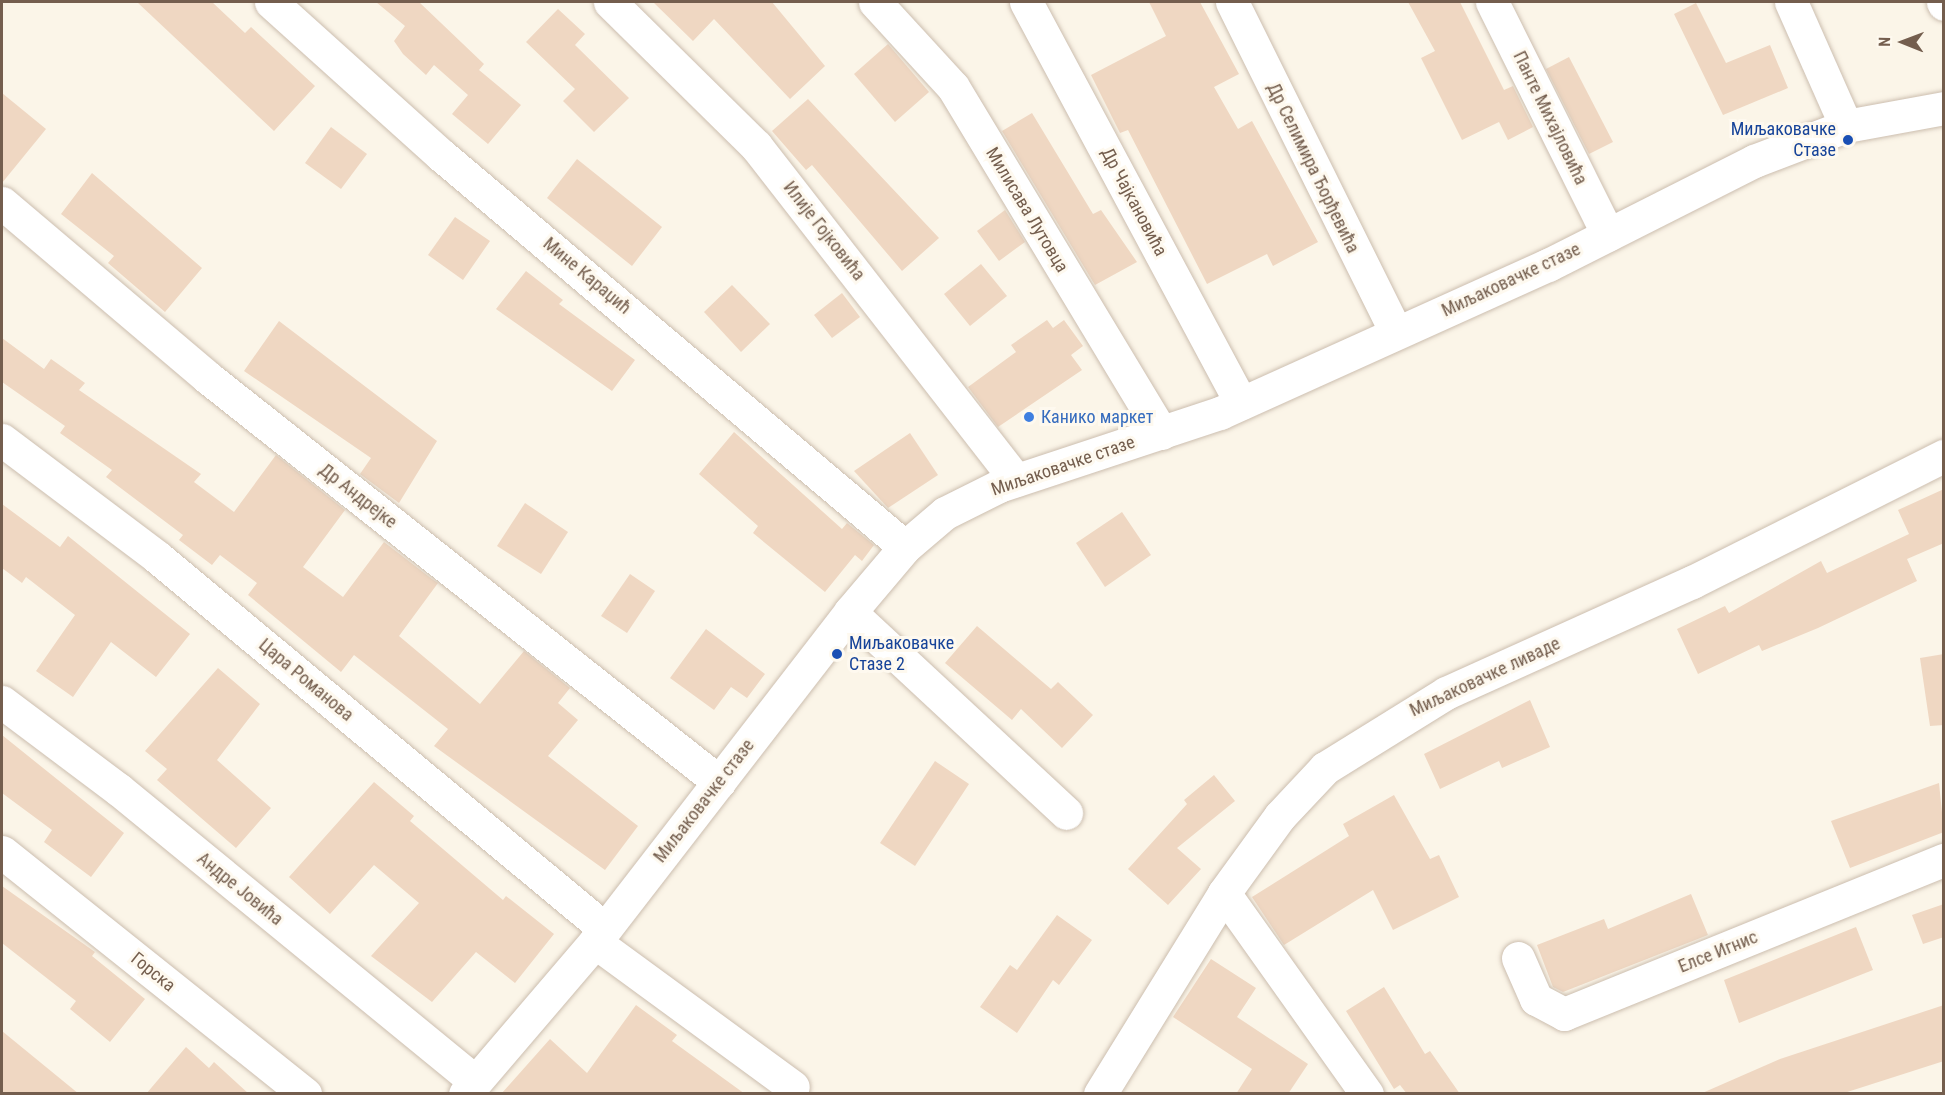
<!DOCTYPE html>
<meta charset="utf-8">
<style>
body{margin:0}
#map{position:relative;width:1945px;height:1095px;overflow:hidden;background:#fbf5e8;font-family:"Roboto Condensed",sans-serif}
div>[style]{position:absolute}
.building>*{inset:0;background:#efd7c2}
.roads{filter:drop-shadow(0 0 2px #ccbeaf) drop-shadow(0 0 2px #ccbeaf)}
.minor>*{height:33px;margin:-16.5px;padding:0 16.5px;transform-origin:16.5px;border-radius:16.5px;background:#fff}
.dots>*{width:16px;height:16px;translate:-50% -50%;box-sizing:border-box;border:3px solid #fef9ef;border-radius:50%}
span{translate:-50% -50%;white-space:nowrap;text-align:center;line-height:1.15;-webkit-text-stroke:6px #fef9ef;paint-order:stroke}
.street-label{font-size:18px;color:#745e4e}
.transit-label{font-size:18px;color:#164399}
.right{translate:-100% -50%;text-align:right}
.left{translate:0 -50%;text-align:left}
.shop-label{font-size:18px;color:#366cbe}
.frame{position:absolute;inset:0;border:3px solid #745e4e;pointer-events:none}
.north{position:absolute;left:1873px;top:12px;width:60px;height:60px;-webkit-text-stroke:4px #fef9ef;paint-order:stroke;rotate:271deg;font-size:16px;font-weight:700;line-height:24px;text-align:center;color:#745e4e}
.north::after{content:'';display:block;margin:auto;width:21px;height:27px;background:#745e4e;clip-path:polygon(50% 0,100% 100%,50% 72%,0 100%)}
</style>
<div id="map">
<div class="building">
<div style="clip-path:polygon(137px 2px,212px 2px,245px 33px,251px 27px,315px 86px,274px 131px)"></div>
<div style="clip-path:polygon(376px 2px,419px 2px,484px 64px,479px 70px,521px 105px,488px 144px,452px 114px,468px 95px,434px 65px,426px 75px,403px 54px,394px 41px,405px 26px)"></div>
<div style="clip-path:polygon(653px 2px,772px 2px,825px 66px,790px 99px,714px 19px,693px 41px)"></div>
<div style="clip-path:polygon(1149px 2px,1200px 2px,1239px 74px,1214px 87px,1238px 129px,1252px 121px,1318px 242px,1273px 266px,1267px 254px,1207px 284px,1128px 130px,1120px 133px,1091px 75px,1166px 36px)"></div>
<div style="clip-path:polygon(1408px 2px,1460px 2px,1504px 90px,1513px 86px,1533px 127px,1508px 140px,1499px 122px,1462px 140px,1421px 58px,1435px 51px)"></div>
<div style="clip-path:polygon(1696px 3px,1726px 63px,1770px 45px,1788px 88px,1723px 115px,1674px 14px)"></div>
<div style="clip-path:polygon(558px 9px,585px 34px,575px 45px,629px 98px,594px 132px,563px 101px,575px 89px,526px 42px)"></div>
<div style="clip-path:polygon(888px 44px,929px 92px,895px 122px,854px 74px)"></div>
<div style="clip-path:polygon(1569px 57px,1613px 142px,1589px 154px,1546px 69px)"></div>
<div style="clip-path:polygon(2px 93px,46px 129px,2px 183px)"></div>
<div style="clip-path:polygon(808px 99px,939px 238px,902px 271px,812px 165px,806px 170px,772px 131px)"></div>
<div style="clip-path:polygon(1032px 113px,1093px 214px,1101px 210px,1137px 262px,1095px 285px,1002px 131px)"></div>
<div style="clip-path:polygon(331px 127px,367px 154px,341px 189px,305px 163px)"></div>
<div style="clip-path:polygon(577px 159px,662px 227px,632px 266px,547px 198px)"></div>
<div style="clip-path:polygon(92px 173px,202px 268px,165px 312px,108px 263px,114px 256px,61px 214px)"></div>
<div style="clip-path:polygon(1005px 210px,1025px 242px,999px 261px,977px 231px)"></div>
<div style="clip-path:polygon(455px 217px,490px 241px,463px 280px,428px 255px)"></div>
<div style="clip-path:polygon(981px 264px,1007px 296px,970px 326px,944px 294px)"></div>
<div style="clip-path:polygon(526px 271px,563px 300px,559px 304px,635px 360px,612px 391px,496px 309px)"></div>
<div style="clip-path:polygon(732px 285px,770px 324px,741px 352px,704px 312px)"></div>
<div style="clip-path:polygon(842px 293px,860px 317px,832px 338px,814px 315px)"></div>
<div style="clip-path:polygon(1047px 320px,1053px 328px,1064px 320px,1083px 346px,1071px 355px,1082px 370px,998px 427px,968px 387px,1016px 352px,1011px 345px)"></div>
<div style="clip-path:polygon(279px 321px,437px 441px,399px 503px,360px 474px,371px 458px,244px 371px)"></div>
<div style="clip-path:polygon(2px 338px,44px 369px,51px 359px,85px 383px,79px 390px,201px 474px,194px 482px,234px 512px,276px 455px,345px 510px,303px 567px,343px 597px,384px 542px,432px 579px,438px 583px,399px 636px,480px 704px,524px 651px,570px 688px,558px 703px,578px 720px,548px 756px,638px 826px,605px 870px,434px 746px,448px 729px,354px 655px,341px 672px,248px 595px,257px 583px,220px 555px,212px 565px,179px 540px,183px 535px,106px 477px,112px 470px,60px 433px,65px 426px,2px 382px)"></div>
<div style="clip-path:polygon(734px 432px,842px 529px,847px 523px,874px 545px,862px 561px,855px 555px,825px 592px,753px 533px,758px 526px,699px 474px)"></div>
<div style="clip-path:polygon(910px 433px,938px 475px,888px 508px,854px 471px)"></div>
<div style="clip-path:polygon(1944px 489px,1944px 543px,1907px 559px,1917px 581px,1818px 628px,1762px 651px,1759px 645px,1698px 674px,1677px 629px,1725px 606px,1729px 613px,1821px 561px,1827px 573px,1909px 534px,1898px 510px)"></div>
<div style="clip-path:polygon(525px 503px,568px 532px,541px 574px,497px 546px)"></div>
<div style="clip-path:polygon(2px 504px,60px 547px,68px 536px,190px 634px,156px 677px,111px 642px,73px 697px,36px 671px,75px 615px,26px 577px,22px 583px,2px 568px)"></div>
<div style="clip-path:polygon(1122px 512px,1151px 555px,1105px 587px,1076px 543px)"></div>
<div style="clip-path:polygon(630px 574px,655px 591px,627px 633px,601px 616px)"></div>
<div style="clip-path:polygon(977px 626px,1051px 689px,1058px 682px,1093px 715px,1062px 748px,1021px 709px,1012px 720px,945px 663px)"></div>
<div style="clip-path:polygon(706px 629px,765px 674px,747px 698px,731px 687px,714px 710px,670px 678px)"></div>
<div style="clip-path:polygon(1944px 654px,1944px 725px,1930px 726px,1920px 658px)"></div>
<div style="clip-path:polygon(218px 668px,260px 704px,217px 760px,271px 808px,236px 848px,157px 780px,167px 769px,145px 751px)"></div>
<div style="clip-path:polygon(1530px 700px,1550px 747px,1502px 768px,1499px 761px,1440px 789px,1424px 754px)"></div>
<div style="clip-path:polygon(2px 735px,124px 833px,91px 877px,44px 842px,52px 830px,2px 793px)"></div>
<div style="clip-path:polygon(935px 761px,969px 784px,915px 866px,880px 843px)"></div>
<div style="clip-path:polygon(1214px 775px,1235px 801px,1177px 848px,1201px 869px,1168px 905px,1128px 869px,1187px 804px,1184px 800px)"></div>
<div style="clip-path:polygon(374px 782px,414px 816px,410px 821px,503px 900px,506px 896px,554px 934px,515px 983px,476px 952px,432px 1002px,371px 956px,419px 903px,374px 865px,330px 914px,289px 877px)"></div>
<div style="clip-path:polygon(1939px 783px,1944px 832px,1850px 868px,1831px 821px)"></div>
<div style="clip-path:polygon(1394px 795px,1430px 859px,1439px 855px,1459px 897px,1393px 930px,1373px 890px,1284px 945px,1252px 897px,1349px 836px,1343px 824px)"></div>
<div style="clip-path:polygon(2px 886px,95px 952px,92px 956px,145px 999px,110px 1042px,70px 1009px,76px 1001px,2px 943px)"></div>
<div style="clip-path:polygon(1691px 894px,1708px 935px,1563px 992px,1553px 987px,1537px 945px,1604px 919px,1608px 929px)"></div>
<div style="clip-path:polygon(1944px 904px,1944px 937px,1923px 944px,1912px 915px)"></div>
<div style="clip-path:polygon(1057px 915px,1092px 940px,1059px 985px,1053px 980px,1017px 1033px,980px 1007px,1010px 965px,1017px 970px)"></div>
<div style="clip-path:polygon(1856px 927px,1873px 970px,1739px 1023px,1724px 980px)"></div>
<div style="clip-path:polygon(1211px 959px,1256px 988px,1237px 1017px,1308px 1064px,1288px 1094px,1236px 1094px,1252px 1069px,1173px 1017px)"></div>
<div style="clip-path:polygon(1384px 987px,1425px 1054px,1430px 1051px,1460px 1094px,1407px 1094px,1400px 1085px,1394px 1089px,1346px 1011px)"></div>
<div style="clip-path:polygon(636px 1005px,677px 1035px,672px 1041px,745px 1094px,501px 1094px,550px 1039px,587px 1073px)"></div>
<div style="clip-path:polygon(1944px 1005px,1944px 1061px,1841px 1094px,1700px 1094px,1780px 1059px)"></div>
<div style="clip-path:polygon(2px 1031px,79px 1094px,2px 1094px)"></div>
<div style="clip-path:polygon(186px 1047px,209px 1068px,214px 1062px,249px 1094px,146px 1094px)"></div>
</div>
<div class="roads">
<div class="minor">
<div style="left:271px;top:2px;width:229px;rotate:42deg"></div>
<div style="left:441px;top:155px;width:607px;rotate:40.19deg"></div>
<div style="left:610px;top:2px;width:205px;rotate:44.6deg"></div>
<div style="left:756px;top:146px;width:423px;rotate:52.1deg"></div>
<div style="left:875px;top:2px;width:115px;rotate:47.5deg"></div>
<div style="left:953px;top:87px;width:404px;rotate:58.9deg"></div>
<div style="left:1026px;top:2px;width:455px;rotate:61.8deg"></div>
<div style="left:1232px;top:2px;width:369px;rotate:63.6deg"></div>
<div style="left:1492px;top:2px;width:260px;rotate:63.5deg"></div>
<div style="left:1791px;top:2px;width:136px;rotate:66.1deg"></div>
<div style="left:1943px;top:2px;width:2px;rotate:63deg"></div>
<div style="left:2px;top:203px;width:269px;rotate:40.3deg"></div>
<div style="left:207px;top:377px;width:653px;rotate:38.34deg"></div>
<div style="left:2px;top:440px;width:194px;rotate:37deg"></div>
<div style="left:157px;top:557px;width:582px;rotate:39.7deg"></div>
<div style="left:850px;top:612px;width:295px;rotate:42.9deg"></div>
<div style="left:2px;top:702px;width:145px;rotate:36.9deg"></div>
<div style="left:118px;top:789px;width:461px;rotate:39.3deg"></div>
<div style="left:2px;top:852px;width:388px;rotate:38.6deg"></div>
<div style="left:1224px;top:893px;width:247px;rotate:54.6deg"></div>
<div style="left:595px;top:942px;width:245px;rotate:36.2deg"></div>
<div style="left:1518px;top:958px;width:45px;rotate:66.3deg"></div>
<div style="left:1536px;top:999px;width:32px;rotate:28deg"></div>
<div style="left:1564px;top:1014px;width:410px;rotate:-22.1deg"></div>
<div style="left:465px;top:1094px;width:200px;rotate:-49.5deg"></div>
<div style="left:595px;top:942px;width:417px;rotate:-52.3deg"></div>
<div style="left:850px;top:612px;width:85px;rotate:-49.8deg"></div>
<div style="left:905px;top:547px;width:52px;rotate:-40.4deg"></div>
<div style="left:945px;top:513px;width:60px;rotate:-26.6deg"></div>
<div style="left:999px;top:486px;width:233px;rotate:-18.3deg"></div>
<div style="left:1220px;top:413px;width:360px;rotate:-24.3deg"></div>
<div style="left:1548px;top:265px;width:231px;rotate:-26.8deg"></div>
<div style="left:1754px;top:161px;width:98px;rotate:-20.8deg"></div>
<div style="left:1846px;top:126px;width:100px;rotate:-10.4deg"></div>
<div style="left:1100px;top:1094px;width:236px;rotate:-58.3deg"></div>
<div style="left:1224px;top:893px;width:95px;rotate:-54deg"></div>
<div style="left:1280px;top:816px;width:66px;rotate:-46.8deg"></div>
<div style="left:1325px;top:768px;width:142px;rotate:-31.8deg"></div>
<div style="left:1446px;top:693px;width:270px;rotate:-24.3deg"></div>
<div style="left:1692px;top:582px;width:282px;rotate:-26.6deg"></div>
</div>
</div>
<div class="dots">
<div style="left:1848px;top:140px;background:#1a4fb4"></div>
<div style="left:1029px;top:417px;background:#3f7fe0"></div>
<div style="left:837px;top:654px;background:#1a4fb4"></div>
</div>
<div class="street-label">
<span style="left:1550px;top:118px;rotate:64deg">Панте Михајловића</span>
<span style="left:1313px;top:168px;rotate:64deg">Др Селимира Ђорђевића</span>
<span style="left:1134px;top:202px;rotate:62deg">Др Чајкановића</span>
<span style="left:1027px;top:210px;rotate:59deg">Милисава Лутовца</span>
<span style="left:824px;top:231px;rotate:52deg">Илије Гојковића</span>
<span style="left:587px;top:276px;rotate:40deg">Мине Караџић</span>
<span style="left:1511px;top:280px;rotate:-25deg">Миљаковачке стазе</span>
<span style="left:1063px;top:466px;rotate:-19deg">Миљаковачке стазе</span>
<span style="left:358px;top:496px;rotate:38deg">Др Андрејке</span>
<span style="left:1485px;top:677px;rotate:-25deg">Миљаковачке ливаде</span>
<span style="left:306px;top:680px;rotate:40deg">Цара Романова</span>
<span style="left:704px;top:801px;rotate:-52deg">Миљаковачке стазе</span>
<span style="left:240px;top:889px;rotate:39deg">Андре Јовића</span>
<span style="left:1718px;top:952px;rotate:-22deg">Елсе Игнис</span>
<span style="left:153px;top:972px;rotate:39deg">Горска</span>
</div>
<div class="transit-label">
<span class="right" style="left:1836px;top:140px">Миљаковачке<br>Стазе</span>
<span class="left" style="left:849px;top:654px">Миљаковачке<br>Стазе 2</span>
</div>
<div class="shop-label">
<span class="left" style="left:1041px;top:417px">Канико маркет</span>
</div>
<div class="frame"></div>
<div class="north">N</div>
</div>
